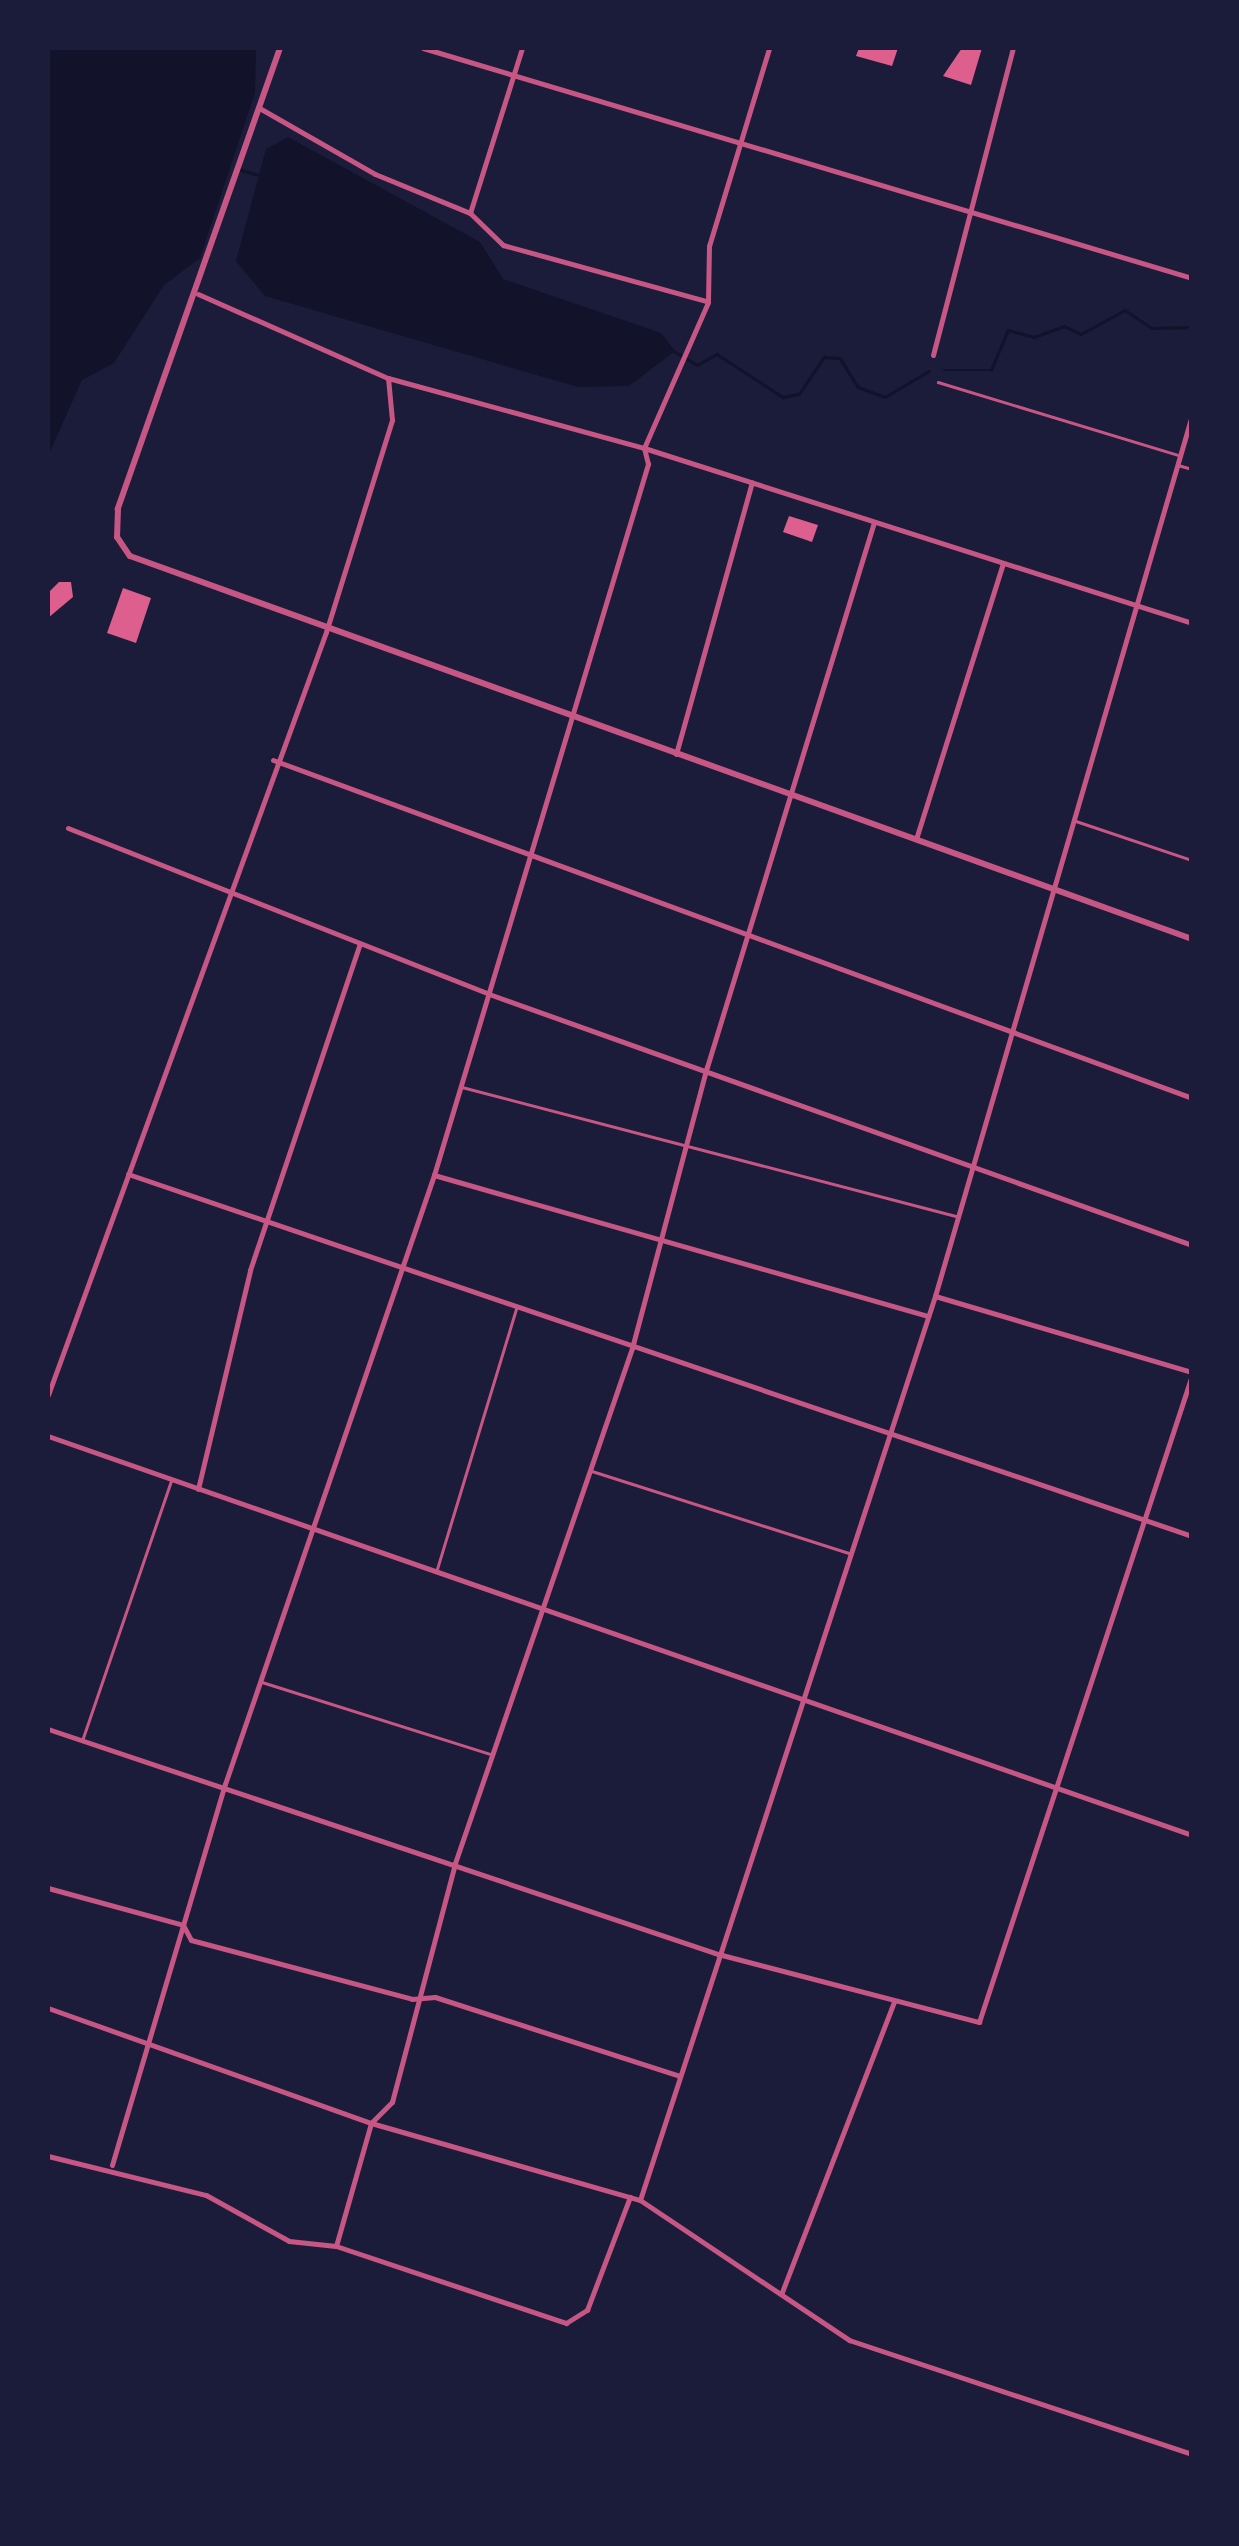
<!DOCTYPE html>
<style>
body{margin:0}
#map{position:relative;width:1239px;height:2546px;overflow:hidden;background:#1b1b3a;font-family:"IBM Plex Sans",sans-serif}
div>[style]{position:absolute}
.water>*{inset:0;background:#12122b}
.stream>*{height:2.5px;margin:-1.25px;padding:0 1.25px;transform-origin:1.25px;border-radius:1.25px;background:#12122b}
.building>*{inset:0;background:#dd5f8e}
.service>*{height:2.5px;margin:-1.25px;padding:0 1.25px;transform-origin:1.25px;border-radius:1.25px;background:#c65784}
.minor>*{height:5px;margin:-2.5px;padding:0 2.5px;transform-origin:2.5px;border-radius:2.5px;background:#c65784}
.tertiary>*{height:6px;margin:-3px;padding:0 3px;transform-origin:3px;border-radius:3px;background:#c65784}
span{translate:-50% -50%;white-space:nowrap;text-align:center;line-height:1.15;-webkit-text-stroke:8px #1b1b3a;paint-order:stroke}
.frame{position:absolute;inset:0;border:50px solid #1b1b3a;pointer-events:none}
</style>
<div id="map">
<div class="water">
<div style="clip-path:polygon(48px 48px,256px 48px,255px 93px,200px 258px,164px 285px,114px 363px,82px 380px,48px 456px)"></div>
<div style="clip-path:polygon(288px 137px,480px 242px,503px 279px,661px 333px,675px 351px,629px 386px,578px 387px,265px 296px,236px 261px,266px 149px)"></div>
</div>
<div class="stream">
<div style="left:238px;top:169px;width:22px;rotate:16deg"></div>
<div style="left:674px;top:351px;width:27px;rotate:31deg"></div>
<div style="left:697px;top:365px;width:23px;rotate:-29deg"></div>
<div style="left:717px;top:354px;width:79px;rotate:33.1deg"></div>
<div style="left:783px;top:397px;width:16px;rotate:-11deg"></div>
<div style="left:799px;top:394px;width:45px;rotate:-56deg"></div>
<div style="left:824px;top:357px;width:16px;rotate:4deg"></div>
<div style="left:840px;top:358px;width:34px;rotate:58deg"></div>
<div style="left:858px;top:387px;width:29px;rotate:20deg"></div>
<div style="left:885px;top:397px;width:51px;rotate:-30.6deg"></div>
<div style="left:944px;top:370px;width:47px"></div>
<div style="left:991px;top:370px;width:43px;rotate:-67deg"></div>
<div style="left:1008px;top:330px;width:27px;rotate:15deg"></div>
<div style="left:1034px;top:337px;width:32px;rotate:-20deg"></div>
<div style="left:1064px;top:326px;width:19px;rotate:25deg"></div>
<div style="left:1081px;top:334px;width:50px;rotate:-28.6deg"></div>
<div style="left:1125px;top:310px;width:32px;rotate:34deg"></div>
<div style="left:1152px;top:328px;width:40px;rotate:-1.4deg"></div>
</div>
<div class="building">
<div style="clip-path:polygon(859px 48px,898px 48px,892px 66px,856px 56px)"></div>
<div style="clip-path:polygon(962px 48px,982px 48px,971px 85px,943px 76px)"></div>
<div style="clip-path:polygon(789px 516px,818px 525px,812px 542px,783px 532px)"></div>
<div style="clip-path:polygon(59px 582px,71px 582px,73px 597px,48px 618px,48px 593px)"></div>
<div style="clip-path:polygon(123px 588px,151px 598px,136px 643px,107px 633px)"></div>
</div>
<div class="service">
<div style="left:938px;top:382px;width:252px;rotate:16.9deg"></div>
<div style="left:1178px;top:465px;width:15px;rotate:16deg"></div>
<div style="left:1073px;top:820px;width:126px;rotate:18.6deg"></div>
<div style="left:462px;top:1087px;width:511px;rotate:14.64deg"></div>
<div style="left:592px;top:1471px;width:270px;rotate:17.7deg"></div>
<div style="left:437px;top:1569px;width:272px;rotate:-73.1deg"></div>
<div style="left:262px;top:1682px;width:242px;rotate:17.5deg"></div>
<div style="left:83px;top:1738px;width:272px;rotate:-71.1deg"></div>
</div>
<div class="minor">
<div style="left:423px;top:48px;width:803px;rotate:16.65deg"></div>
<div style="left:261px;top:109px;width:131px;rotate:29.7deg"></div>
<div style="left:375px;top:174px;width:103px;rotate:22.3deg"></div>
<div style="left:470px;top:213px;width:46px;rotate:44.1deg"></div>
<div style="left:503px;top:245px;width:212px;rotate:15.4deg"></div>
<div style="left:470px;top:213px;width:173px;rotate:-72.5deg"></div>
<div style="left:198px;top:294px;width:208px;rotate:23.9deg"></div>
<div style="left:388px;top:378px;width:265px;rotate:15.3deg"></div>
<div style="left:644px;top:448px;width:575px;rotate:17.71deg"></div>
<div style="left:933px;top:355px;width:317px;rotate:-75.4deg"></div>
<div style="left:676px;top:754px;width:282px;rotate:-74.4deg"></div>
<div style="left:273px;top:760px;width:979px;rotate:20.19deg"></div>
<div style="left:68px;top:828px;width:453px;rotate:21.5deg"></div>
<div style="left:489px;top:994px;width:746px;rotate:19.65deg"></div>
<div style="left:916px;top:839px;width:289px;rotate:-72.5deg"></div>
<div style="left:128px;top:1174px;width:1124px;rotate:18.79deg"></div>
<div style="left:434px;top:1175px;width:514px;rotate:15.93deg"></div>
<div style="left:935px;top:1296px;width:268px;rotate:16.5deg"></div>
<div style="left:48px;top:1395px;width:812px;rotate:-69.98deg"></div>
<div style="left:326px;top:632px;width:222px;rotate:-72.7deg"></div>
<div style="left:392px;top:420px;width:42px;rotate:-95.4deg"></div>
<div style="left:48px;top:1436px;width:1212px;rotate:19.23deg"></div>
<div style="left:198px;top:1489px;width:225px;rotate:-76.6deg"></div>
<div style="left:250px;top:1270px;width:344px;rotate:-71.4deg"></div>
<div style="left:48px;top:1729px;width:707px;rotate:18.56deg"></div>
<div style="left:718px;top:1954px;width:270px;rotate:14.6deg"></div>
<div style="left:979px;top:2022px;width:681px;rotate:-71.78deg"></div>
<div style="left:48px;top:1888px;width:140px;rotate:15.3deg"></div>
<div style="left:183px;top:1925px;width:17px;rotate:62deg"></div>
<div style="left:191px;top:1940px;width:229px;rotate:14.9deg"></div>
<div style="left:412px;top:1999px;width:23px;rotate:-5deg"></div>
<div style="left:435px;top:1997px;width:257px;rotate:17.9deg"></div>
<div style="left:48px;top:2008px;width:343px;rotate:19.6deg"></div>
<div style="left:371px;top:2123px;width:280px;rotate:16deg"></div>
<div style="left:640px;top:2200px;width:252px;rotate:33.8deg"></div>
<div style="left:849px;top:2340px;width:361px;rotate:18.4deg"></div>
<div style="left:48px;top:2156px;width:163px;rotate:13.9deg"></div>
<div style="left:206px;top:2195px;width:95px;rotate:29deg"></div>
<div style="left:289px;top:2241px;width:47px;rotate:6.1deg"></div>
<div style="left:336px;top:2246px;width:243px;rotate:18.5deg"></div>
<div style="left:566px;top:2323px;width:25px;rotate:-32deg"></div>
<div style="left:587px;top:2310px;width:121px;rotate:-69.2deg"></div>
<div style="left:112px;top:2165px;width:397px;rotate:-73.5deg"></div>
<div style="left:225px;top:1784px;width:644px;rotate:-71.06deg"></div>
<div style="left:434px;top:1175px;width:743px;rotate:-73.25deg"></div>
<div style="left:648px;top:464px;width:16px;rotate:-104deg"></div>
<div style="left:644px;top:448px;width:159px;rotate:-66.3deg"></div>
<div style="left:708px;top:302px;width:56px;rotate:-89deg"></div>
<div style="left:709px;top:246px;width:207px;rotate:-73.1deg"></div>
<div style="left:640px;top:2200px;width:951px;rotate:-71.93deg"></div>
<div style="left:935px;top:1296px;width:918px;rotate:-73.74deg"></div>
<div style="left:336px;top:2246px;width:128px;rotate:-74.1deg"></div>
<div style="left:371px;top:2123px;width:30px;rotate:-45deg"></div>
<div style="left:392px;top:2102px;width:247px;rotate:-75.2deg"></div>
<div style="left:455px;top:1863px;width:545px;rotate:-71.03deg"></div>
<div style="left:632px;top:1348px;width:291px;rotate:-75.1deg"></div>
<div style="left:707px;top:1067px;width:570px;rotate:-72.96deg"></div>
<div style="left:782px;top:2292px;width:312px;rotate:-68.9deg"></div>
</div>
<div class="tertiary">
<div style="left:280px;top:48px;width:489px;rotate:109.4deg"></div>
<div style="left:118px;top:509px;width:28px;rotate:92deg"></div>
<div style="left:117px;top:537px;width:23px;rotate:56deg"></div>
<div style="left:130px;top:556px;width:1129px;rotate:19.83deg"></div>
</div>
<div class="frame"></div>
</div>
